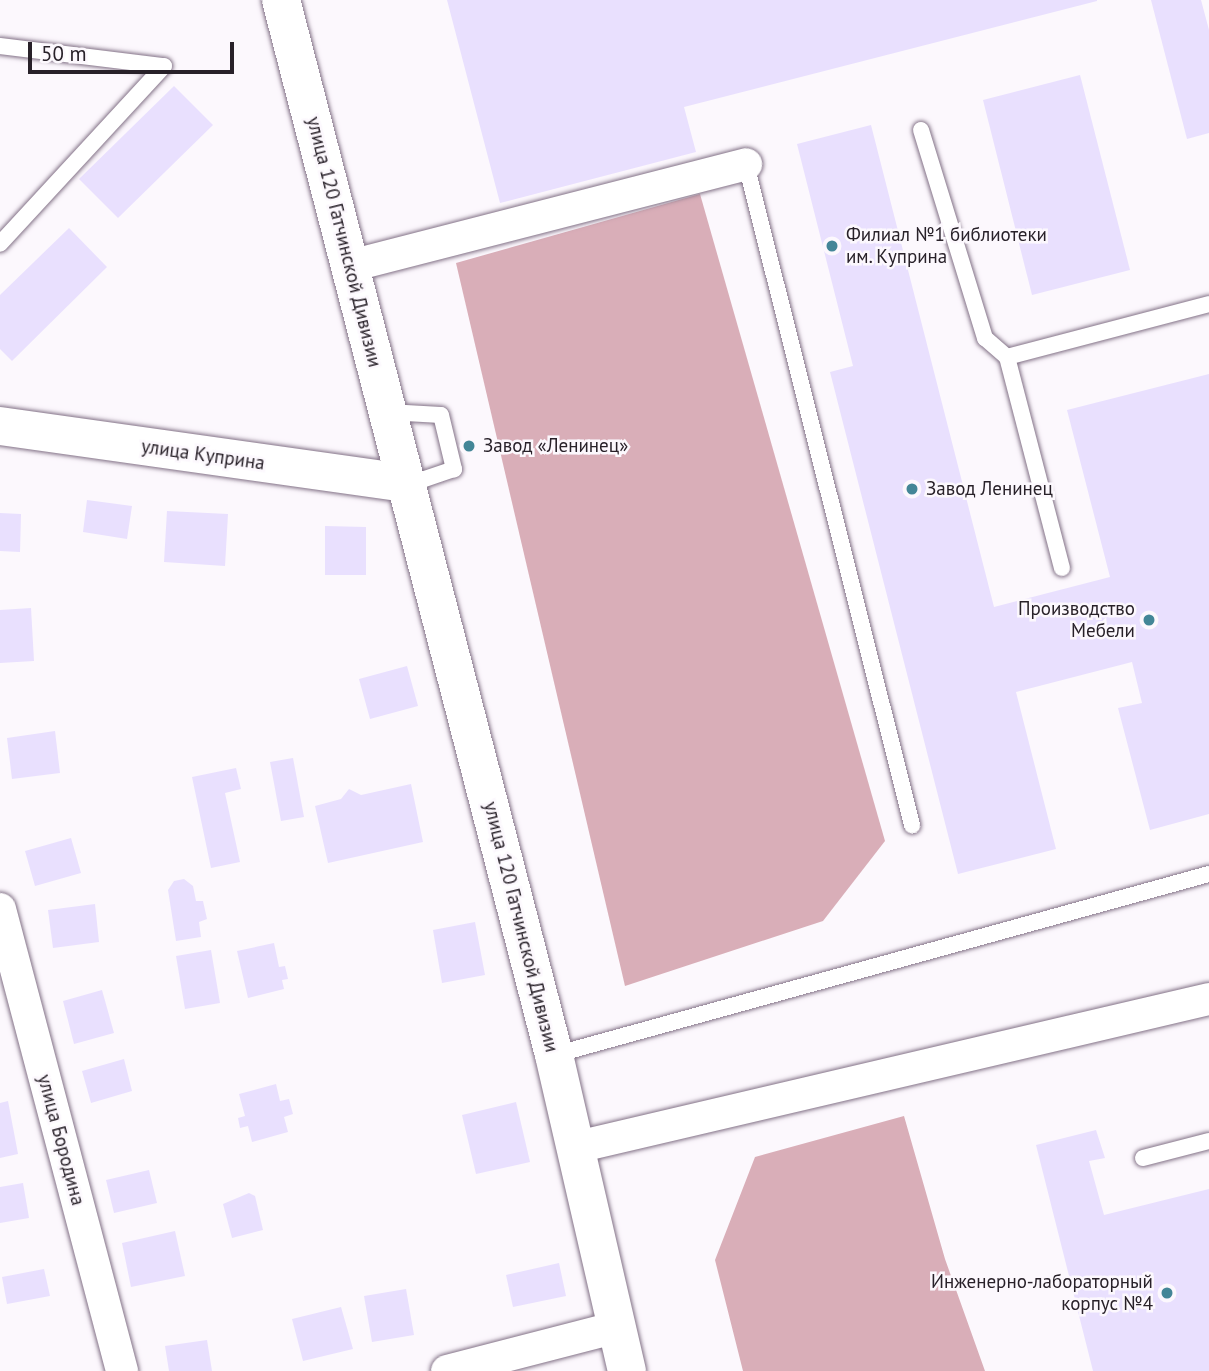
<!DOCTYPE html>
<meta charset="utf-8">
<style>
body{margin:0}
#map{position:relative;width:1209px;height:1371px;overflow:hidden;background:#fcf8fd;font-family:"PT Sans",sans-serif}
div>[style]{position:absolute}
.forest>*{inset:0;background:#d9aeb8}
.building>*{inset:0;background:#e9e0fe}
.roads{filter:drop-shadow(0 0 2px #837287) drop-shadow(0 0 2px #837287)}
.service>*{height:16px;margin:-8px;padding:0 8px;transform-origin:8px;border-radius:8px;background:#fff}
.minor>*{height:32px;margin:-16px;padding:0 16px;transform-origin:16px;border-radius:16px;background:#fff}
.tertiary>*{height:38px;margin:-19px;padding:0 19px;transform-origin:19px;border-radius:19px;background:#fff}
.secondary>*{height:38px;margin:-19px;padding:0 19px;transform-origin:19px;border-radius:19px;background:#fff}
.dots>*{width:19px;height:19px;translate:-50% -50%;box-sizing:border-box;border:4px solid #fcf8fd;border-radius:50%}
span{translate:-50% -50%;white-space:nowrap;text-align:center;line-height:1.15;-webkit-text-stroke:5px #fcf8fd;paint-order:stroke}
.poi-label{font-size:19px;color:#282129}
.left{translate:0 -50%;text-align:left}
.right{translate:-100% -50%;text-align:right}
.street-label{font-size:19px;color:#282129}
.scale{position:absolute;left:28px;top:42px;width:206px;height:32px;box-sizing:border-box;border:4px solid #282129;border-top:0;padding-left:9px;font-size:21px;line-height:24px;white-space:nowrap;color:#282129;-webkit-text-stroke:5px #fcf8fd;paint-order:stroke}
</style>
<div id="map">
<div class="forest">
<div style="clip-path:polygon(700px 194px,885px 841px,823px 921px,625px 986px,456px 263px)"></div>
<div style="clip-path:polygon(904px 1116px,945px 1259px,985px 1371px,743px 1371px,715px 1260px,755px 1157px)"></div>
</div>
<div class="building">
<div style="clip-path:polygon(447px 0,1097px 0,1097px 1px,684px 107px,696px 152px,500px 203px)"></div>
<div style="clip-path:polygon(1151px 0,1201px 0,1209px 30px,1209px 133px,1187px 139px)"></div>
<div style="clip-path:polygon(1080px 75px,1130px 270px,1032px 295px,983px 100px)"></div>
<div style="clip-path:polygon(174px 86px,213px 125px,118px 218px,79px 179px)"></div>
<div style="clip-path:polygon(871px 125px,994px 607px,1110px 577px,1067px 410px,1209px 374px,1209px 814px,1150px 830px,1118px 708px,1142px 703px,1132px 662px,1016px 692px,1056px 849px,958px 874px,830px 372px,853px 366px,797px 144px)"></div>
<div style="clip-path:polygon(69px 228px,107px 267px,12px 361px,0 349px,0 295px)"></div>
<div style="clip-path:polygon(87px 500px,132px 506px,127px 539px,83px 532px)"></div>
<div style="clip-path:polygon(167px 511px,228px 514px,225px 566px,164px 562px)"></div>
<div style="clip-path:polygon(0 513px,21px 514px,20px 552px,0 551px)"></div>
<div style="clip-path:polygon(325px 526px,366px 527px,366px 575px,325px 575px)"></div>
<div style="clip-path:polygon(31px 608px,34px 661px,0 663px,0 610px)"></div>
<div style="clip-path:polygon(407px 666px,418px 706px,370px 719px,359px 679px)"></div>
<div style="clip-path:polygon(55px 731px,60px 773px,12px 779px,7px 738px)"></div>
<div style="clip-path:polygon(293px 758px,304px 817px,281px 821px,270px 762px)"></div>
<div style="clip-path:polygon(236px 768px,241px 789px,225px 793px,240px 862px,211px 868px,192px 777px)"></div>
<div style="clip-path:polygon(411px 784px,423px 842px,328px 863px,315px 806px,341px 799px,349px 789px,361px 795px)"></div>
<div style="clip-path:polygon(71px 838px,81px 873px,35px 886px,25px 851px)"></div>
<div style="clip-path:polygon(184px 879px,193px 886px,196px 901px,203px 901px,207px 919px,199px 922px,201px 937px,176px 941px,168px 890px,174px 881px)"></div>
<div style="clip-path:polygon(95px 904px,99px 942px,53px 948px,48px 910px)"></div>
<div style="clip-path:polygon(475px 922px,485px 975px,442px 983px,433px 930px)"></div>
<div style="clip-path:polygon(274px 943px,279px 967px,285px 966px,288px 979px,282px 980px,284px 989px,248px 998px,237px 951px)"></div>
<div style="clip-path:polygon(211px 950px,220px 1003px,185px 1009px,176px 956px)"></div>
<div style="clip-path:polygon(102px 990px,114px 1033px,74px 1044px,63px 1001px)"></div>
<div style="clip-path:polygon(124px 1059px,132px 1091px,91px 1103px,82px 1071px)"></div>
<div style="clip-path:polygon(276px 1084px,280px 1101px,289px 1099px,293px 1114px,284px 1117px,288px 1132px,252px 1142px,248px 1126px,240px 1128px,238px 1118px,245px 1116px,239px 1094px)"></div>
<div style="clip-path:polygon(8px 1101px,18px 1154px,0 1158px,0 1103px)"></div>
<div style="clip-path:polygon(516px 1102px,530px 1162px,476px 1174px,462px 1115px)"></div>
<div style="clip-path:polygon(1096px 1130px,1105px 1158px,1089px 1161px,1104px 1215px,1209px 1189px,1209px 1371px,1093px 1371px,1036px 1145px)"></div>
<div style="clip-path:polygon(149px 1170px,157px 1203px,114px 1213px,106px 1180px)"></div>
<div style="clip-path:polygon(23px 1183px,29px 1218px,0 1223px,0 1187px)"></div>
<div style="clip-path:polygon(249px 1193px,255px 1196px,263px 1230px,232px 1238px,223px 1204px)"></div>
<div style="clip-path:polygon(175px 1231px,185px 1276px,131px 1287px,122px 1243px)"></div>
<div style="clip-path:polygon(559px 1263px,566px 1296px,513px 1307px,506px 1275px)"></div>
<div style="clip-path:polygon(44px 1269px,50px 1296px,7px 1304px,2px 1277px)"></div>
<div style="clip-path:polygon(406px 1289px,414px 1335px,372px 1342px,364px 1296px)"></div>
<div style="clip-path:polygon(341px 1307px,353px 1349px,303px 1361px,292px 1319px)"></div>
<div style="clip-path:polygon(207px 1340px,212px 1371px,169px 1371px,165px 1346px)"></div>
</div>
<div class="roads">
<div class="service">
<div style="left:0;top:46px;width:165px;rotate:7deg"></div>
<div style="left:164px;top:66px;width:242px;rotate:132.7deg"></div>
<div style="left:921px;top:130px;width:218px;rotate:72.9deg"></div>
<div style="left:985px;top:338px;width:29px;rotate:41deg"></div>
<div style="left:1007px;top:357px;width:218px;rotate:75.4deg"></div>
<div style="left:746px;top:164px;width:682px;rotate:75.9deg"></div>
<div style="left:1007px;top:357px;width:209px;rotate:-14.7deg"></div>
<div style="left:388px;top:412px;width:53px;rotate:3.2deg"></div>
<div style="left:441px;top:415px;width:56px;rotate:76.5deg"></div>
<div style="left:454px;top:469px;width:50px;rotate:161.2deg"></div>
<div style="left:554px;top:1055px;width:680px;rotate:-15.45deg"></div>
<div style="left:1143px;top:1158px;width:68px;rotate:-14.4deg"></div>
</div>
<div class="minor">
<div style="left:350px;top:266px;width:409px;rotate:-14.4deg"></div>
<div style="left:0;top:909px;width:478px;rotate:75.2deg"></div>
<div style="left:577px;top:1147px;width:649px;rotate:-13.18deg"></div>
<div style="left:447px;top:1371px;width:176px;rotate:-14.5deg"></div>
</div>
<div class="tertiary">
<div style="left:0;top:426px;width:411px;rotate:8deg"></div>
</div>
<div class="secondary">
<div style="left:281px;top:0;width:1090px;rotate:75.49deg"></div>
<div style="left:554px;top:1055px;width:324px;rotate:77deg"></div>
</div>
</div>
<div class="dots">
<div style="left:832px;top:246px;background:#438697"></div>
<div style="left:469px;top:446px;background:#438697"></div>
<div style="left:912px;top:489px;background:#438697"></div>
<div style="left:1149px;top:620px;background:#438697"></div>
<div style="left:1167px;top:1293px;background:#438697"></div>
</div>
<div class="poi-label">
<span class="left" style="left:846px;top:246px">Филиал №1 библиотеки<br>им. Куприна</span>
<span class="left" style="left:483px;top:446px">Завод «Ленинец»</span>
<span class="left" style="left:926px;top:489px">Завод Ленинец</span>
<span class="right" style="left:1135px;top:620px">Производство<br>Мебели</span>
<span class="right" style="left:1153px;top:1293px">Инженерно-лабораторный<br>корпус №4</span>
</div>
<div class="street-label">
<span style="left:344px;top:242px;rotate:76deg">улица 120 Гатчинской Дивизии</span>
<span style="left:203px;top:455px;rotate:8deg">улица Куприна</span>
<span style="left:521px;top:927px;rotate:76deg">улица 120 Гатчинской Дивизии</span>
<span style="left:61px;top:1140px;rotate:75deg">улица Бородина</span>
</div>
<div class="scale">50 m</div>
</div>
